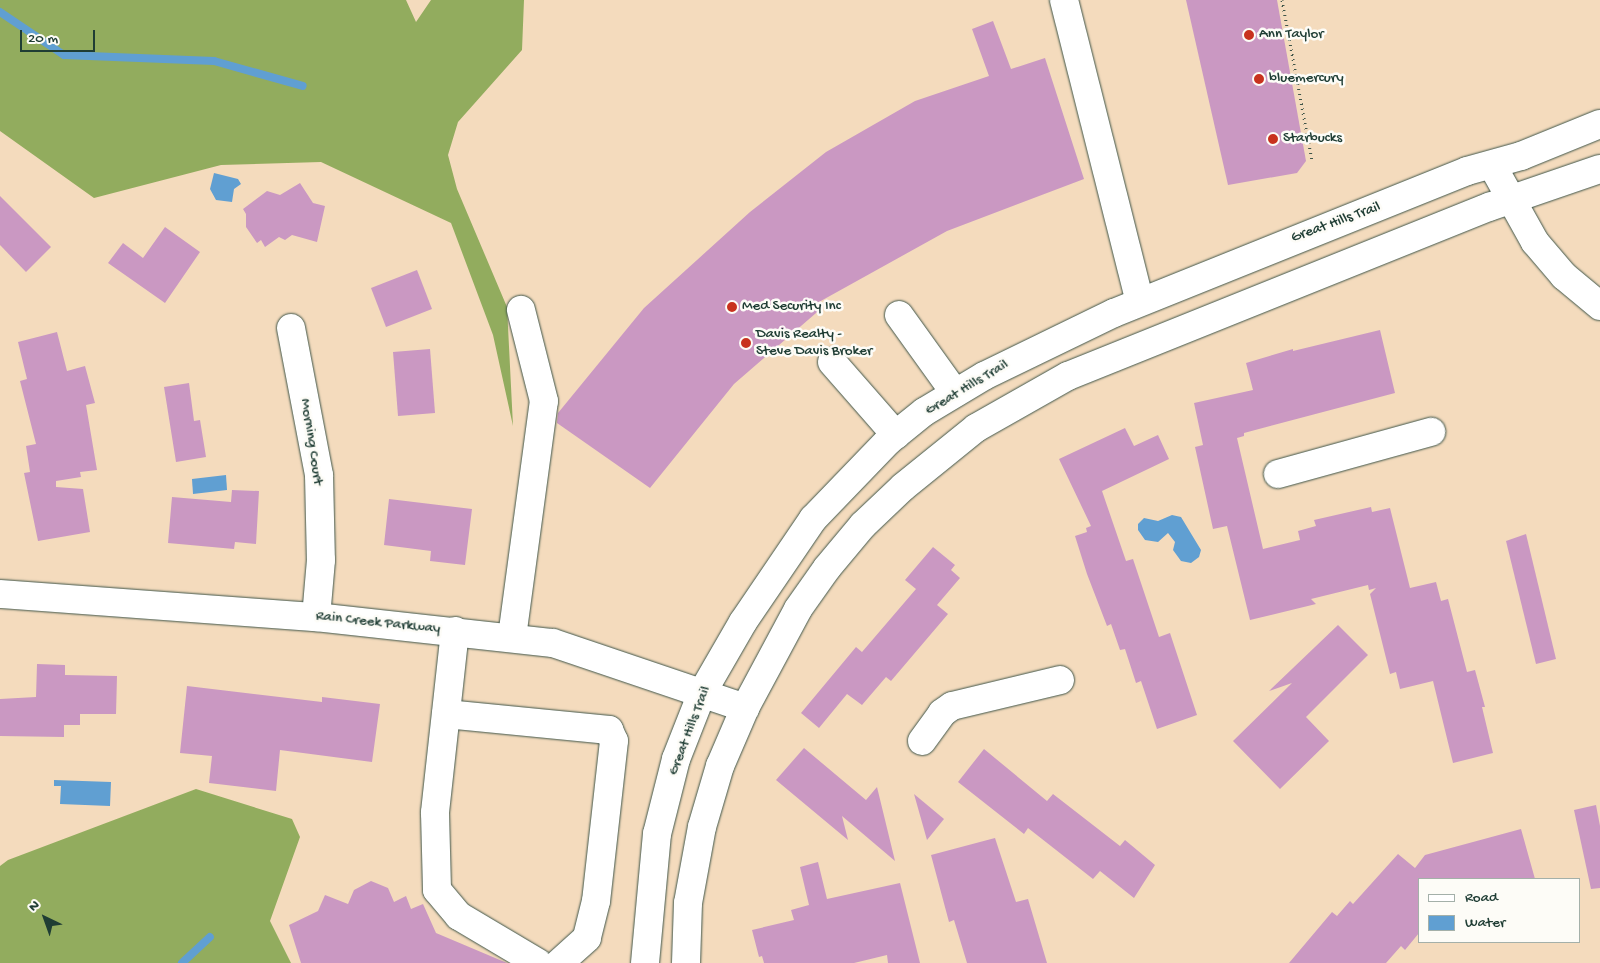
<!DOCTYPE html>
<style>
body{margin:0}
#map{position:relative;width:1600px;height:963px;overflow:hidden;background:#f4dbbd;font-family:"Gochi Hand",sans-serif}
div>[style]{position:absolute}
.forest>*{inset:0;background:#92ac5e}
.water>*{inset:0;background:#609fd2}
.stream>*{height:8px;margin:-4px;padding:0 4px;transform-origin:4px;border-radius:4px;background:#609fd2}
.building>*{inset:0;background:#ca98c2}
.path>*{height:3px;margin-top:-1.5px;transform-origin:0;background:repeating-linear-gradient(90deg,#3f5549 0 1px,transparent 0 5px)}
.roads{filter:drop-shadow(0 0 1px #3f5549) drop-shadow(0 0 1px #3f5549)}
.minor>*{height:28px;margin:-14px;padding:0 14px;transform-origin:14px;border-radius:14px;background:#fff}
.dots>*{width:14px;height:14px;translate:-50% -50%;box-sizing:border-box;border:2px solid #fdfcf7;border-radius:50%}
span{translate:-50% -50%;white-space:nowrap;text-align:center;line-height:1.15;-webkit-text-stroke:5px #fdfcf7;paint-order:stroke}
.poi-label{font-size:15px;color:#1f3d34}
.left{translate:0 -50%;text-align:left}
.street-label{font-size:15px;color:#1f3d34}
.legend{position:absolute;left:1418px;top:878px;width:162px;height:65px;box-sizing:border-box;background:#fdfcf7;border:1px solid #a4b0a9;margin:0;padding:6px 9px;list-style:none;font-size:15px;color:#1f3d34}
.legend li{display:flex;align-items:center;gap:10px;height:25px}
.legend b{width:25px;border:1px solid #a4b0a9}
.north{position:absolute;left:20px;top:893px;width:50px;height:50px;-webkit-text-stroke:4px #fdfcf7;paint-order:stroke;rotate:318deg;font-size:14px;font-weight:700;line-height:20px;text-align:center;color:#1f3d34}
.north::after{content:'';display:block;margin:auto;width:18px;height:22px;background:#1f3d34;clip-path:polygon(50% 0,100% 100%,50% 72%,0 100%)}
.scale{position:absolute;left:20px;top:30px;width:75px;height:22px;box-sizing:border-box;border:2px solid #1f3d34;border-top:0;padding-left:6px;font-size:15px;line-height:18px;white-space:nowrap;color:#1f3d34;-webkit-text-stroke:4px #fdfcf7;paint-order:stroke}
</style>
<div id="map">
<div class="forest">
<div style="clip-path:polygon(0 0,406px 0,416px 22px,431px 0,524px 0,522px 50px,458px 122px,448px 155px,457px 189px,507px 307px,513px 426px,493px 335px,451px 223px,321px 162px,221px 165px,94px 198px,0 131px)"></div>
<div style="clip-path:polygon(196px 789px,292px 819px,300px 837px,270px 921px,291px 963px,0 963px,0 866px,8px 860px)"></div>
</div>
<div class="water">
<div style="clip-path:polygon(214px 173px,238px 179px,241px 184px,234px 189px,232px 202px,216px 200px,210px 189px)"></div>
<div style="clip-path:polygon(226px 475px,227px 490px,193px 494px,192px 479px)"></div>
<div style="clip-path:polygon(1172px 515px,1181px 517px,1201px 550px,1199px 557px,1191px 563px,1181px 561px,1173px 550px,1175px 542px,1168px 533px,1158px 542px,1145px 540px,1138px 530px,1138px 524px,1144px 518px,1158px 521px)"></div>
<div style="clip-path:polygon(54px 780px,111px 782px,110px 806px,60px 804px,61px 786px,54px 786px)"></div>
</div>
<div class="stream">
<div style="left:0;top:12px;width:77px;rotate:33.9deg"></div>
<div style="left:64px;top:55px;width:150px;rotate:2.3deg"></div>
<div style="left:214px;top:61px;width:92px;rotate:15.7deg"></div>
<div style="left:182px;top:963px;width:38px;rotate:-43deg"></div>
</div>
<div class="building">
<div style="clip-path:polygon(1186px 0,1277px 0,1306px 161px,1297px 173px,1228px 185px)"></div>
<div style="clip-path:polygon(993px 21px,1011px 69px,1045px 58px,1084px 179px,947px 231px,819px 302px,823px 307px,734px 384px,650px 488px,557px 423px,558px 413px,644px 308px,750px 212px,826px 152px,915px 101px,989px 76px,972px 29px)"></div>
<div style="clip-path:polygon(300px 183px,313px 203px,325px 206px,317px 242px,292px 235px,285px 240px,279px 237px,265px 247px,261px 240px,257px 243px,246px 227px,246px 214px,243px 209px,267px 191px,280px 195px)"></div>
<div style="clip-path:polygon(0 196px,51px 247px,26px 272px,0 245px)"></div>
<div style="clip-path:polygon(165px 227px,200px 252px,165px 303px,108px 263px,123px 243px,143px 258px)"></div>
<div style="clip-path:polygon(417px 270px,432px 309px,386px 327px,371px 288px)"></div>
<div style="clip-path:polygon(1380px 330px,1395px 393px,1244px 433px,1244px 436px,1237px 438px,1263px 549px,1300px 540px,1298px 531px,1316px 526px,1314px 520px,1371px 507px,1372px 512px,1390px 508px,1410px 588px,1436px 582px,1441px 601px,1448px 599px,1467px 672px,1475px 670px,1485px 707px,1482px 707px,1493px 753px,1453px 763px,1433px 681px,1400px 689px,1396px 672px,1390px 674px,1370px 594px,1376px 588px,1369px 590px,1368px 585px,1311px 599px,1316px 604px,1250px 620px,1227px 526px,1213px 529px,1195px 447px,1203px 445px,1194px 403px,1253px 390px,1246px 363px,1293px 349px,1293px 351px)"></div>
<div style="clip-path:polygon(57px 332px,67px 371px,85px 366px,95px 403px,86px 405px,97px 470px,80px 472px,81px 477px,56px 481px,56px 487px,83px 489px,90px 532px,38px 541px,24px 473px,30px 472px,26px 446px,36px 444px,20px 381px,27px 379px,18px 342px)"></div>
<div style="clip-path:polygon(430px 349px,435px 413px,398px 416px,393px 352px)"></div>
<div style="clip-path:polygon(189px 383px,194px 421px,200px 420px,206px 457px,176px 462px,164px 387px)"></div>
<div style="clip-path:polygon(1125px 428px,1134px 446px,1158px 435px,1169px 459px,1102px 491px,1126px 561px,1133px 559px,1159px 637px,1170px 633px,1197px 715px,1157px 729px,1141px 681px,1136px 683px,1125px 649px,1120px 650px,1111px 624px,1107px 626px,1087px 574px,1075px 536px,1087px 532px,1086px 528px,1091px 526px,1059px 459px)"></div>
<div style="clip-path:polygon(232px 490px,259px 491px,256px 544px,235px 542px,234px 549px,168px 543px,172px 497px,231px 502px)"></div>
<div style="clip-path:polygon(389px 499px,472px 509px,465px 565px,430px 561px,431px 551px,384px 545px)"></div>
<div style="clip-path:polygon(1526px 534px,1556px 659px,1536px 664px,1506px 541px)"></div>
<div style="clip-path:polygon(933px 547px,955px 565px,951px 570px,960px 578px,937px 605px,948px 614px,891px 681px,886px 677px,862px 705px,847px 694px,819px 728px,801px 713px,856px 647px,862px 652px,916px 589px,905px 580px)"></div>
<div style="clip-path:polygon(1338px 625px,1368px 655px,1306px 717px,1329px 741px,1280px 789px,1233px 741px,1292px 683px,1269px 691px)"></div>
<div style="clip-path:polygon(37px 664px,65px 665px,65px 675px,117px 676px,116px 714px,80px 714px,80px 725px,64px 725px,64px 737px,0 736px,0 699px,36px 697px)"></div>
<div style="clip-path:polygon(187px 686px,322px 702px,322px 697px,380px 704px,372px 762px,280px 750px,276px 791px,209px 783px,212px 756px,180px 753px)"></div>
<div style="clip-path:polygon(804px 748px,866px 800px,877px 787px,895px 861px,842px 816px,848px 840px,776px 780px)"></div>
<div style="clip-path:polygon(984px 749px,1047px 801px,1053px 794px,1120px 846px,1125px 840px,1155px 865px,1134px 898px,1100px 871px,1093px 879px,1028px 828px,1024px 834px,958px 782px)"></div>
<div style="clip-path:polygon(914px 794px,944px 819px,927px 840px)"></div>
<div style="clip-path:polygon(1596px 805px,1600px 826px,1600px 888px,1591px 889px,1574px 810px)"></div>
<div style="clip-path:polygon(1521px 829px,1535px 879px,1419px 879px,1419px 933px,1405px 950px,1401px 946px,1386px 963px,1289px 963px,1332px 912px,1337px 916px,1350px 901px,1353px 904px,1398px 854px,1415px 868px,1425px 855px)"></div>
<div style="clip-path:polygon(995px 838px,1016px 902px,1028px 899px,1047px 963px,967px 963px,954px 920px,949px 922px,931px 855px)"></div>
<div style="clip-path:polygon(818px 862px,827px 899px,900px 883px,920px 963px,888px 963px,887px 955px,854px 963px,764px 963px,762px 956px,759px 957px,752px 930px,794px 920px,791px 910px,809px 905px,800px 867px)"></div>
<div style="clip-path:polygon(371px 881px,388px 888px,394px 902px,406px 896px,411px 909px,423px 904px,436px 933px,507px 963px,301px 963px,289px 925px,318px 911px,325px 895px,348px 904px,354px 890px)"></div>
</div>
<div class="path">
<div style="left:1282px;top:0;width:163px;rotate:79.4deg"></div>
</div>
<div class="roads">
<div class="minor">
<div style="left:1064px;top:0;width:311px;rotate:75.9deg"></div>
<div style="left:1492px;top:165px;width:88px;rotate:60.8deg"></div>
<div style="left:1535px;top:242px;width:45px;rotate:49.5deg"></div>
<div style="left:1564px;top:276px;width:47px;rotate:39.8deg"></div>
<div style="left:899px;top:315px;width:96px;rotate:54.3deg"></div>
<div style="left:291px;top:328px;width:150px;rotate:79.2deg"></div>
<div style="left:319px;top:475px;width:85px;rotate:88.7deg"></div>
<div style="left:321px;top:560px;width:57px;rotate:95deg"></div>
<div style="left:832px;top:362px;width:97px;rotate:48.8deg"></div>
<div style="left:1278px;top:474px;width:159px;rotate:-15.4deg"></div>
<div style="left:0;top:594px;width:317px;rotate:4.2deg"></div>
<div style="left:316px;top:617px;width:238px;rotate:6.3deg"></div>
<div style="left:553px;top:643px;width:203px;rotate:18.7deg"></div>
<div style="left:455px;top:631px;width:183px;rotate:96.3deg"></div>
<div style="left:435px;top:813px;width:77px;rotate:88.5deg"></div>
<div style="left:437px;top:890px;width:34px;rotate:50deg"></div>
<div style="left:459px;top:916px;width:92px;rotate:30.7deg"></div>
<div style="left:512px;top:637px;width:238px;rotate:-82.3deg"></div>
<div style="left:544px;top:401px;width:94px;rotate:-104.2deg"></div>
<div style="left:446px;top:714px;width:164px;rotate:5.6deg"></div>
<div style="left:609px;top:730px;width:12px;rotate:66deg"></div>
<div style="left:614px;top:741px;width:161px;rotate:96.4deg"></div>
<div style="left:596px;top:901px;width:38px;rotate:104deg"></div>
<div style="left:587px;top:938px;width:38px;rotate:138deg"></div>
<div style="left:922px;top:741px;width:34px;rotate:-54deg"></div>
<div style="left:942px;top:713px;width:12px;rotate:-35deg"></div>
<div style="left:952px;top:706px;width:111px;rotate:-13.5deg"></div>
<div style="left:645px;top:963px;width:130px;rotate:-84.7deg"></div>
<div style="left:657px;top:834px;width:77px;rotate:-75.8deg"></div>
<div style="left:676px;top:759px;width:71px;rotate:-68.5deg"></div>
<div style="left:702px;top:693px;width:82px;rotate:-60deg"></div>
<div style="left:743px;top:622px;width:125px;rotate:-55.8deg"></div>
<div style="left:813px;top:519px;width:108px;rotate:-46.1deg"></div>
<div style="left:888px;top:441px;width:46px;rotate:-38.9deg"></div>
<div style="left:924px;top:412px;width:70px;rotate:-31deg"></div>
<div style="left:984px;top:376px;width:144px;rotate:-25.9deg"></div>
<div style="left:1114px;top:313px;width:380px;rotate:-21.9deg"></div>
<div style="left:1467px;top:171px;width:56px;rotate:-15.5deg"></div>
<div style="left:1521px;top:156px;width:85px;rotate:-22.1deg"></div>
<div style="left:686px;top:963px;width:60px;rotate:-88.1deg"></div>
<div style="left:688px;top:903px;width:77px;rotate:-79.6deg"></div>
<div style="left:702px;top:827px;width:64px;rotate:-73.6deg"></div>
<div style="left:720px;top:766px;width:63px;rotate:-66.7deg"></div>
<div style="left:745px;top:708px;width:112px;rotate:-61.8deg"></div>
<div style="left:798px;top:609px;width:50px;rotate:-54.7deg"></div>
<div style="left:827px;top:568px;width:56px;rotate:-50.1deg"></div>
<div style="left:863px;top:525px;width:55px;rotate:-43.5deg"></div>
<div style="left:903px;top:487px;width:94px;rotate:-38.9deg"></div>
<div style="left:976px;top:428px;width:106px;rotate:-29.5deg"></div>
<div style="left:1068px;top:376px;width:454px;rotate:-21.9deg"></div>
<div style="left:1489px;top:207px;width:117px;rotate:-18.9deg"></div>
</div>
</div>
<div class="dots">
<div style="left:1249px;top:35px;background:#c8321e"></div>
<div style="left:1259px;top:79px;background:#c8321e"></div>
<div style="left:1273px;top:139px;background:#c8321e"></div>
<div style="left:732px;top:307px;background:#c8321e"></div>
<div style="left:746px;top:343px;background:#c8321e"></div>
</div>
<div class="poi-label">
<span class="left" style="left:1259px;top:35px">Ann Taylor</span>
<span class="left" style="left:1269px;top:79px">bluemercury</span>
<span class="left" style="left:1283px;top:139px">Starbucks</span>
<span class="left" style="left:742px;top:307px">Med Security Inc</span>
<span class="left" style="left:756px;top:343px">Davis Realty -<br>Steve Davis Broker</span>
</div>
<div class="street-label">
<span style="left:1336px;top:223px;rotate:-20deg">Great Hills Trail</span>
<span style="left:967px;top:388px;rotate:-31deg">Great Hills Trail</span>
<span style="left:311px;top:442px;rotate:81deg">Morning Court</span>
<span style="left:378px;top:623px;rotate:6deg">Rain Creek Parkway</span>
<span style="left:690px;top:731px;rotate:-69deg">Great Hills Trail</span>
</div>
<ul class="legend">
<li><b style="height:6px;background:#fff"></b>Road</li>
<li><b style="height:14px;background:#609fd2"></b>Water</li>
</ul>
<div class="north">N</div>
<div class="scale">20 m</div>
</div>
